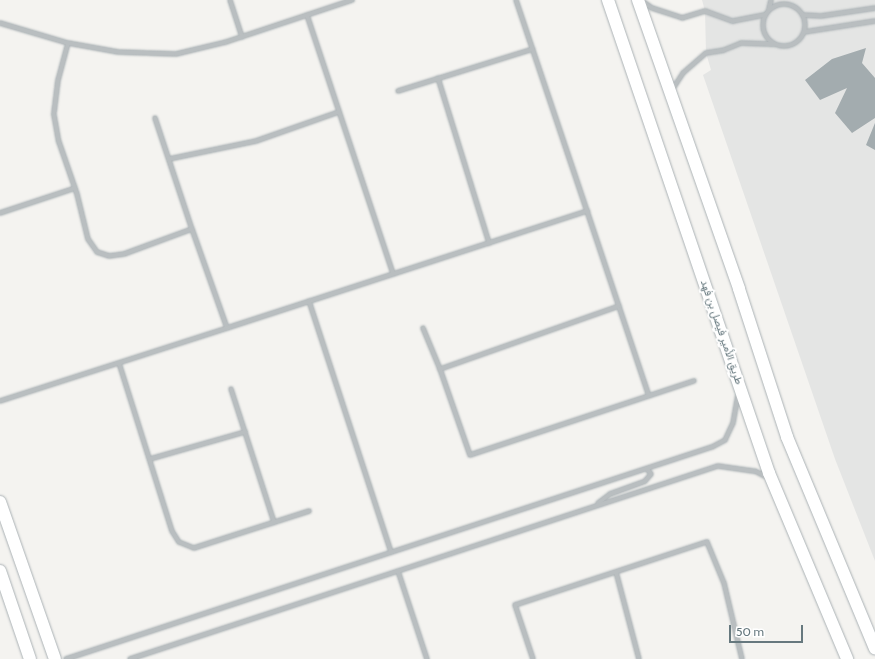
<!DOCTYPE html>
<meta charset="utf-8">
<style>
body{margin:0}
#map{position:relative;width:875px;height:659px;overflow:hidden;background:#f4f3f0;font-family:Cabin,Vazirmatn,sans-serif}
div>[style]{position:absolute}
.built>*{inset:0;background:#e4e5e4}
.building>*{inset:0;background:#a3acaf}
.roads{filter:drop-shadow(0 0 1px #abb2b5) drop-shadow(0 0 1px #abb2b5)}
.minor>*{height:4px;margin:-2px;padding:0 2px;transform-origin:2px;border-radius:2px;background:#b9bec0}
.minor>.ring{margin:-2px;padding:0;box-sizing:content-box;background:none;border:4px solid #b9bec0;border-radius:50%}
.secondary>*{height:12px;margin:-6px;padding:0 6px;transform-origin:6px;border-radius:6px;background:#fff}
span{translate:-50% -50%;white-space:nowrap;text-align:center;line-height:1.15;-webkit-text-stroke:4px #fff;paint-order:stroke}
.street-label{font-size:11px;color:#66787e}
.scale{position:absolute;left:729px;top:625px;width:74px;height:18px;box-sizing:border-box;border:2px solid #66787e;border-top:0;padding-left:5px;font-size:12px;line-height:14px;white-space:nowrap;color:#66787e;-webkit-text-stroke:3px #fff;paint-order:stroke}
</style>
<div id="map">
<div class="built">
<div style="clip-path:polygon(702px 0,875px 0,875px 561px,835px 459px,703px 75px,711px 70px,706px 53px,705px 11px)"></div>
</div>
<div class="building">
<div style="clip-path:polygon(866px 48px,862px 63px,875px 78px,875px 118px,852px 133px,835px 113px,847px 88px,820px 100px,805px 80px,832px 59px)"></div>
<div style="clip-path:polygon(875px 123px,875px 150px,866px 145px)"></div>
</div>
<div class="roads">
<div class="minor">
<div style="left:230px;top:0;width:39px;rotate:72deg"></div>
<div style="left:516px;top:0;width:223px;rotate:71.4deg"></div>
<div style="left:642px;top:1px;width:12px;rotate:35deg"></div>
<div style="left:652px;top:8px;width:32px;rotate:18deg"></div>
<div style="left:682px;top:18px;width:24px;rotate:-17deg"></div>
<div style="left:705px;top:11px;width:30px;rotate:20deg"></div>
<div style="left:733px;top:21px;width:33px;rotate:-11deg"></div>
<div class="ring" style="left:763px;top:4px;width:38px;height:38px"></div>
<div style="left:769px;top:9px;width:9px;rotate:-77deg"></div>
<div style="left:307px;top:15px;width:273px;rotate:71.6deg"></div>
<div style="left:803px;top:15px;width:18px;rotate:3deg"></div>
<div style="left:821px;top:16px;width:55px;rotate:-8.4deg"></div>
<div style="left:0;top:23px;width:71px;rotate:16.4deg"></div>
<div style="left:68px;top:43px;width:51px;rotate:10.2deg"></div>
<div style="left:118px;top:52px;width:58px;rotate:2deg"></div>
<div style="left:176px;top:54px;width:51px;rotate:-13.5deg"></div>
<div style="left:226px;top:42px;width:133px;rotate:-18.4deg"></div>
<div style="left:804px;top:32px;width:72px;rotate:-8.8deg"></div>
<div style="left:68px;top:43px;width:38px;rotate:105deg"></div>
<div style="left:58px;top:80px;width:35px;rotate:97deg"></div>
<div style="left:54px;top:115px;width:27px;rotate:80deg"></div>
<div style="left:59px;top:142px;width:55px;rotate:70.9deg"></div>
<div style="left:77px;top:194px;width:46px;rotate:76.3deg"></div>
<div style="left:88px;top:239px;width:16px;rotate:55deg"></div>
<div style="left:97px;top:252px;width:13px;rotate:18deg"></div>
<div style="left:109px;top:256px;width:15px;rotate:-8deg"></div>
<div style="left:124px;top:254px;width:72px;rotate:-20.2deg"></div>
<div style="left:192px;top:229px;width:105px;rotate:70.5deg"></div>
<div style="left:227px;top:328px;width:379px;rotate:-18deg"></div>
<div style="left:587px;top:211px;width:195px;rotate:71.5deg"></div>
<div style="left:438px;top:78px;width:173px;rotate:72.8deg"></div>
<div style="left:672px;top:90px;width:20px;rotate:-57deg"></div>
<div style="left:683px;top:73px;width:30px;rotate:-41deg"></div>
<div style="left:706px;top:53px;width:18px;rotate:-9deg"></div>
<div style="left:724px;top:50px;width:18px;rotate:-22deg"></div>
<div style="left:741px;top:43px;width:33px;rotate:2deg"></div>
<div style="left:398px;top:91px;width:141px;rotate:-17.3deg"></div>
<div style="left:155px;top:118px;width:117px;rotate:71.6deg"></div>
<div style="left:169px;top:159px;width:89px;rotate:-11.7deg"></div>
<div style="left:256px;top:141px;width:88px;rotate:-19.3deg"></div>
<div style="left:0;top:213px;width:79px;rotate:-18.4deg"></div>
<div style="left:309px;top:301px;width:264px;rotate:71.9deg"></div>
<div style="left:619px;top:306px;width:190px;rotate:160.6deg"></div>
<div style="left:440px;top:369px;width:91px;rotate:70.8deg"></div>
<div style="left:470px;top:455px;width:236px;rotate:-18.3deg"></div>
<div style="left:423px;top:328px;width:44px;rotate:67.5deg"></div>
<div style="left:119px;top:363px;width:176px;rotate:72.5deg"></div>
<div style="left:172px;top:531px;width:13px;rotate:58deg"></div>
<div style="left:179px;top:542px;width:16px;rotate:22deg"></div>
<div style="left:194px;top:548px;width:121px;rotate:-17.8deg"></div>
<div style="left:231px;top:389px;width:140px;rotate:72.1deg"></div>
<div style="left:0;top:401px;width:238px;rotate:-17.8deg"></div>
<div style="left:150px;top:459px;width:99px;rotate:-15.9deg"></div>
<div style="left:598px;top:503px;width:15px;rotate:-37deg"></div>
<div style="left:610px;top:494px;width:37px;rotate:-20deg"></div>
<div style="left:645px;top:481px;width:9px;rotate:-49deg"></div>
<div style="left:651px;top:474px;width:6px;rotate:-129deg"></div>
<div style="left:398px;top:571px;width:93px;rotate:71.8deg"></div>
<div style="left:616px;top:572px;width:90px;rotate:75.2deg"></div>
<div style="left:66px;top:659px;width:680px;rotate:-18.17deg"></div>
<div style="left:712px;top:447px;width:15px;rotate:-28deg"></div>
<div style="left:725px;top:440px;width:19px;rotate:-65deg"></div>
<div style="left:733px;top:423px;width:29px;rotate:-80deg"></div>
<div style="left:130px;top:659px;width:619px;rotate:-18.17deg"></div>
<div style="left:718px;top:466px;width:37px;rotate:8deg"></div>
<div style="left:755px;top:471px;width:15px;rotate:28deg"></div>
<div style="left:533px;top:659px;width:57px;rotate:-108.4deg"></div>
<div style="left:515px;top:605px;width:202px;rotate:-18.2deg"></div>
<div style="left:707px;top:542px;width:44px;rotate:67.5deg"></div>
<div style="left:724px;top:583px;width:78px;rotate:76.7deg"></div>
</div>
<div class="secondary">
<div style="left:608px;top:0;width:500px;rotate:71.2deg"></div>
<div style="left:769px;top:473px;width:202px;rotate:67.2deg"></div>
<div style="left:638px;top:0;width:306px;rotate:70.7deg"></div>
<div style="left:739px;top:289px;width:156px;rotate:72deg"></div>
<div style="left:787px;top:437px;width:229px;rotate:67.4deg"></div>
<div style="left:0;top:502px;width:166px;rotate:70.7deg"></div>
<div style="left:0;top:571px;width:93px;rotate:71.2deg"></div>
</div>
</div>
<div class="street-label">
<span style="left:722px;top:332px;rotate:71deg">طريق الأمير فيصل بن فهد</span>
</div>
<div class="scale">50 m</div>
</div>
